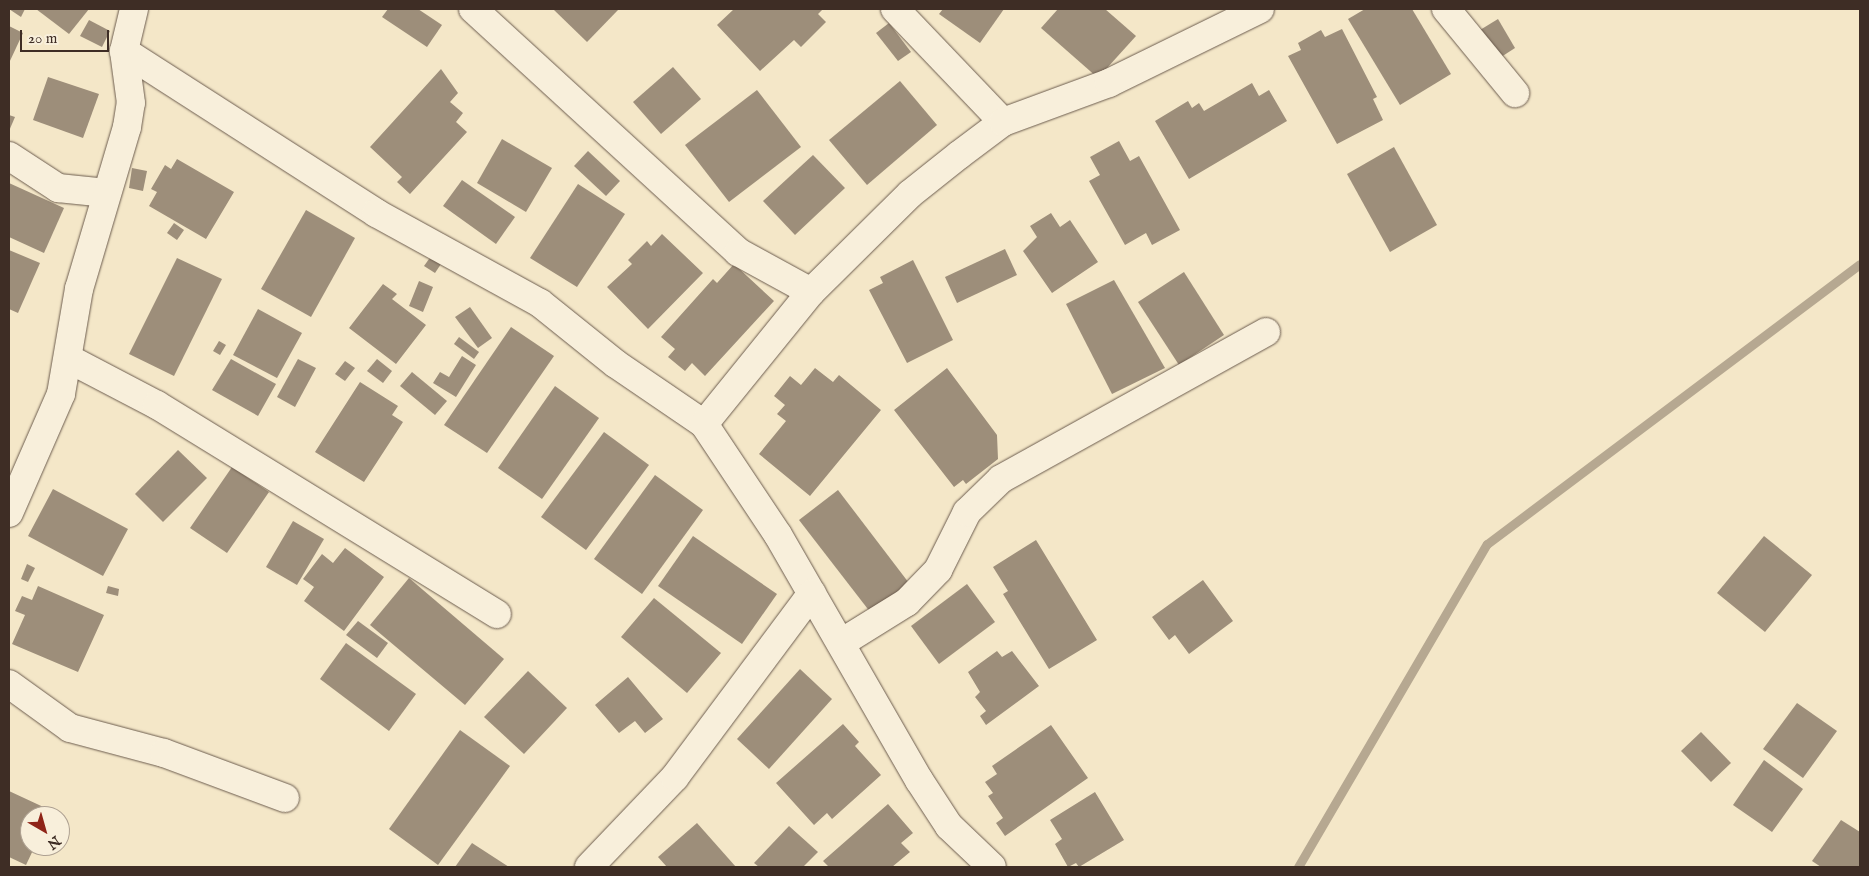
<!DOCTYPE html>
<style>
body{margin:0}
#map{position:relative;width:1869px;height:876px;overflow:hidden;background:#f4e7c8;font-family:"IM FELL English",serif}
div>[style]{position:absolute}
.stream>*{height:9px;margin:-4.5px;padding:0 4.5px;transform-origin:4.5px;border-radius:4.5px;background:#b6a891}
.building>*{inset:0;background:#9d8e7a}
.roads{filter:drop-shadow(0 0 1px #6c5c4e) drop-shadow(0 0 1px #6c5c4e)}
.street>*{height:28px;margin:-14px;padding:0 14px;transform-origin:14px;border-radius:14px;background:#f8efdb}
span{translate:-50% -50%;white-space:nowrap;text-align:center;line-height:1.15;-webkit-text-stroke:4px #f8efdb;paint-order:stroke}
.frame{position:absolute;inset:0;border:10px solid #3e2d25;pointer-events:none}
.north{position:absolute;left:20px;top:806px;width:50px;height:50px;box-sizing:border-box;background:#f8efdb;border:1px solid #aea192;border-radius:50%;rotate:142deg;font-size:14px;font-weight:700;line-height:20px;text-align:center;color:#3e2d25}
.north::after{content:'';display:block;margin:auto;width:18px;height:22px;background:#8f2418;clip-path:polygon(50% 0,100% 100%,50% 72%,0 100%)}
.scale{position:absolute;left:20px;top:30px;width:89px;height:22px;box-sizing:border-box;border:2px solid #3e2d25;border-top:0;padding-left:6px;font-size:15px;line-height:18px;white-space:nowrap;color:#3e2d25;-webkit-text-stroke:4px #f8efdb;paint-order:stroke}
</style>
<div id="map">
<div class="stream">
<div style="left:1298px;top:867px;width:374px;rotate:-59.7deg"></div>
<div style="left:1487px;top:544px;width:466px;rotate:-36.9deg"></div>
</div>
<div class="building">
<div style="clip-path:polygon(9px 9px,25px 9px,21px 17px)"></div>
<div style="clip-path:polygon(36px 9px,89px 9px,69px 34px)"></div>
<div style="clip-path:polygon(388px 9px,418px 9px,442px 25px,427px 47px,382px 17px)"></div>
<div style="clip-path:polygon(553px 9px,619px 9px,587px 42px)"></div>
<div style="clip-path:polygon(734px 9px,823px 9px,818px 14px,826px 22px,801px 47px,794px 40px,760px 71px,717px 25px)"></div>
<div style="clip-path:polygon(943px 9px,1004px 9px,980px 43px,939px 14px)"></div>
<div style="clip-path:polygon(1058px 9px,1105px 9px,1136px 36px,1098px 78px,1041px 28px)"></div>
<div style="clip-path:polygon(1365px 9px,1412px 9px,1451px 74px,1400px 105px,1348px 19px)"></div>
<div style="clip-path:polygon(1498px 19px,1515px 48px,1498px 59px,1480px 30px)"></div>
<div style="clip-path:polygon(89px 20px,110px 31px,102px 47px,80px 36px)"></div>
<div style="clip-path:polygon(889px 23px,911px 52px,898px 61px,876px 33px)"></div>
<div style="clip-path:polygon(9px 26px,23px 33px,9px 63px)"></div>
<div style="clip-path:polygon(1342px 29px,1377px 97px,1373px 99px,1383px 120px,1337px 144px,1288px 56px,1301px 50px,1298px 43px,1321px 30px,1325px 37px)"></div>
<div style="clip-path:polygon(673px 67px,701px 99px,661px 134px,633px 102px)"></div>
<div style="clip-path:polygon(441px 69px,458px 93px,450px 102px,463px 113px,456px 122px,467px 132px,410px 194px,397px 182px,402px 177px,370px 147px)"></div>
<div style="clip-path:polygon(48px 77px,99px 94px,83px 138px,33px 120px)"></div>
<div style="clip-path:polygon(900px 81px,937px 125px,867px 185px,829px 140px)"></div>
<div style="clip-path:polygon(1252px 83px,1259px 96px,1269px 90px,1287px 121px,1189px 179px,1155px 121px,1188px 101px,1192px 108px,1199px 103px,1204px 111px)"></div>
<div style="clip-path:polygon(757px 90px,801px 147px,729px 202px,685px 145px)"></div>
<div style="clip-path:polygon(9px 115px,15px 117px,9px 131px)"></div>
<div style="clip-path:polygon(502px 139px,552px 168px,526px 212px,477px 183px)"></div>
<div style="clip-path:polygon(1119px 141px,1130px 161px,1139px 156px,1180px 230px,1152px 245px,1146px 233px,1125px 245px,1089px 181px,1100px 175px,1090px 157px)"></div>
<div style="clip-path:polygon(1394px 147px,1437px 225px,1390px 252px,1347px 174px)"></div>
<div style="clip-path:polygon(588px 151px,620px 181px,606px 196px,574px 166px)"></div>
<div style="clip-path:polygon(813px 155px,845px 188px,795px 235px,763px 201px)"></div>
<div style="clip-path:polygon(177px 159px,234px 192px,206px 239px,149px 206px,157px 192px,151px 189px,165px 165px,171px 169px)"></div>
<div style="clip-path:polygon(132px 168px,147px 171px,143px 191px,129px 188px)"></div>
<div style="clip-path:polygon(462px 180px,515px 217px,496px 244px,443px 206px)"></div>
<div style="clip-path:polygon(9px 183px,64px 208px,44px 253px,9px 237px)"></div>
<div style="clip-path:polygon(578px 184px,625px 214px,577px 287px,530px 258px)"></div>
<div style="clip-path:polygon(306px 210px,355px 238px,311px 317px,261px 289px)"></div>
<div style="clip-path:polygon(1051px 213px,1060px 227px,1070px 220px,1098px 262px,1052px 293px,1023px 251px,1037px 237px,1030px 226px)"></div>
<div style="clip-path:polygon(174px 223px,184px 230px,177px 240px,167px 233px)"></div>
<div style="clip-path:polygon(662px 234px,703px 273px,648px 329px,607px 287px,632px 264px,628px 260px,647px 241px,651px 246px)"></div>
<div style="clip-path:polygon(1005px 249px,1017px 275px,957px 303px,945px 277px)"></div>
<div style="clip-path:polygon(9px 250px,40px 263px,18px 313px,9px 309px)"></div>
<div style="clip-path:polygon(434px 252px,445px 258px,435px 273px,424px 266px)"></div>
<div style="clip-path:polygon(177px 258px,222px 279px,174px 376px,129px 354px)"></div>
<div style="clip-path:polygon(913px 260px,953px 340px,907px 363px,869px 290px,883px 283px,880px 277px)"></div>
<div style="clip-path:polygon(734px 264px,774px 301px,705px 376px,692px 363px,685px 371px,668px 357px,675px 349px,661px 337px,713px 279px,717px 283px)"></div>
<div style="clip-path:polygon(1184px 272px,1224px 335px,1179px 365px,1138px 302px)"></div>
<div style="clip-path:polygon(1114px 280px,1165px 368px,1112px 394px,1066px 304px)"></div>
<div style="clip-path:polygon(419px 281px,433px 287px,423px 312px,409px 306px)"></div>
<div style="clip-path:polygon(383px 284px,397px 294px,392px 299px,426px 325px,396px 364px,349px 328px)"></div>
<div style="clip-path:polygon(470px 307px,492px 338px,478px 348px,455px 317px)"></div>
<div style="clip-path:polygon(258px 309px,302px 333px,277px 378px,233px 355px)"></div>
<div style="clip-path:polygon(511px 327px,554px 356px,487px 453px,444px 425px)"></div>
<div style="clip-path:polygon(459px 337px,479px 352px,474px 359px,454px 344px)"></div>
<div style="clip-path:polygon(219px 341px,226px 345px,220px 355px,213px 351px)"></div>
<div style="clip-path:polygon(462px 356px,476px 365px,456px 397px,433px 383px,440px 372px,449px 377px)"></div>
<div style="clip-path:polygon(231px 359px,276px 384px,258px 416px,212px 390px)"></div>
<div style="clip-path:polygon(298px 359px,316px 368px,295px 407px,277px 397px)"></div>
<div style="clip-path:polygon(377px 359px,392px 371px,383px 383px,367px 371px)"></div>
<div style="clip-path:polygon(345px 361px,355px 368px,345px 381px,335px 374px)"></div>
<div style="clip-path:polygon(815px 368px,833px 382px,839px 375px,881px 410px,810px 496px,759px 454px,786px 421px,777px 414px,785px 405px,774px 396px,790px 376px,801px 385px)"></div>
<div style="clip-path:polygon(947px 368px,997px 435px,998px 459px,966px 484px,963px 480px,954px 487px,894px 410px)"></div>
<div style="clip-path:polygon(412px 372px,447px 401px,435px 415px,400px 386px)"></div>
<div style="clip-path:polygon(360px 382px,398px 406px,392px 415px,403px 422px,364px 482px,315px 452px)"></div>
<div style="clip-path:polygon(555px 386px,599px 418px,542px 499px,498px 468px)"></div>
<div style="clip-path:polygon(604px 432px,649px 465px,586px 550px,541px 517px)"></div>
<div style="clip-path:polygon(178px 450px,207px 478px,163px 522px,135px 494px)"></div>
<div style="clip-path:polygon(232px 467px,269px 492px,227px 553px,190px 528px)"></div>
<div style="clip-path:polygon(655px 475px,703px 510px,642px 594px,594px 559px)"></div>
<div style="clip-path:polygon(53px 489px,128px 529px,103px 576px,28px 536px)"></div>
<div style="clip-path:polygon(838px 490px,912px 587px,874px 617px,799px 520px)"></div>
<div style="clip-path:polygon(293px 521px,324px 539px,297px 585px,266px 567px)"></div>
<div style="clip-path:polygon(693px 536px,777px 594px,742px 644px,658px 586px)"></div>
<div style="clip-path:polygon(1764px 536px,1812px 575px,1765px 632px,1717px 593px)"></div>
<div style="clip-path:polygon(1036px 540px,1097px 640px,1049px 669px,1003px 594px,1008px 591px,993px 567px)"></div>
<div style="clip-path:polygon(345px 548px,384px 577px,344px 631px,304px 601px,314px 587px,303px 579px,322px 554px,333px 563px)"></div>
<div style="clip-path:polygon(27px 564px,35px 568px,28px 582px,21px 579px)"></div>
<div style="clip-path:polygon(409px 578px,504px 659px,465px 705px,370px 625px)"></div>
<div style="clip-path:polygon(1203px 580px,1233px 621px,1189px 654px,1175px 635px,1169px 640px,1152px 617px)"></div>
<div style="clip-path:polygon(967px 584px,995px 622px,939px 664px,911px 626px)"></div>
<div style="clip-path:polygon(38px 586px,104px 615px,78px 672px,12px 644px,25px 615px,15px 611px,22px 596px,32px 600px)"></div>
<div style="clip-path:polygon(108px 586px,119px 589px,118px 596px,106px 593px)"></div>
<div style="clip-path:polygon(654px 598px,721px 653px,687px 693px,621px 637px)"></div>
<div style="clip-path:polygon(358px 621px,388px 643px,377px 658px,346px 635px)"></div>
<div style="clip-path:polygon(346px 643px,416px 694px,389px 731px,320px 679px)"></div>
<div style="clip-path:polygon(997px 651px,1002px 657px,1012px 651px,1039px 686px,986px 725px,980px 716px,986px 711px,975px 697px,980px 692px,968px 672px)"></div>
<div style="clip-path:polygon(800px 669px,832px 699px,769px 769px,737px 739px)"></div>
<div style="clip-path:polygon(528px 671px,567px 708px,524px 754px,484px 717px)"></div>
<div style="clip-path:polygon(628px 677px,663px 719px,645px 733px,635px 721px,619px 733px,595px 705px)"></div>
<div style="clip-path:polygon(1797px 703px,1837px 731px,1803px 778px,1763px 749px)"></div>
<div style="clip-path:polygon(843px 724px,859px 742px,855px 746px,881px 775px,832px 819px,827px 813px,814px 825px,776px 783px)"></div>
<div style="clip-path:polygon(1051px 725px,1088px 778px,1005px 836px,996px 823px,1003px 818px,988px 796px,993px 793px,985px 782px,997px 774px,992px 766px)"></div>
<div style="clip-path:polygon(460px 730px,510px 766px,438px 865px,389px 829px)"></div>
<div style="clip-path:polygon(1701px 732px,1731px 763px,1711px 782px,1681px 751px)"></div>
<div style="clip-path:polygon(1764px 760px,1803px 789px,1772px 832px,1733px 805px)"></div>
<div style="clip-path:polygon(9px 791px,52px 811px,49px 816px,30px 816px,30px 846px,35px 846px,26px 865px,9px 857px)"></div>
<div style="clip-path:polygon(1095px 792px,1124px 840px,1079px 867px,1076px 863px,1068px 867px,1055px 844px,1062px 839px,1050px 820px)"></div>
<div style="clip-path:polygon(888px 804px,913px 833px,901px 843px,910px 852px,892px 867px,829px 867px,823px 861px)"></div>
<div style="clip-path:polygon(1841px 820px,1860px 832px,1860px 867px,1821px 867px,1812px 861px)"></div>
<div style="clip-path:polygon(697px 823px,736px 867px,667px 867px,658px 857px)"></div>
<div style="clip-path:polygon(789px 826px,818px 852px,803px 867px,759px 867px,754px 863px)"></div>
<div style="clip-path:polygon(472px 843px,509px 867px,455px 867px)"></div>
</div>
<div class="roads">
<div class="street">
<div style="left:473px;top:9px;width:360px;rotate:42.5deg"></div>
<div style="left:738px;top:252px;width:83px;rotate:28.7deg"></div>
<div style="left:895px;top:9px;width:156px;rotate:46.3deg"></div>
<div style="left:1446px;top:9px;width:109px;rotate:50.6deg"></div>
<div style="left:124px;top:51px;width:300px;rotate:32.7deg"></div>
<div style="left:376px;top:213px;width:187px;rotate:28.8deg"></div>
<div style="left:540px;top:303px;width:97px;rotate:38.8deg"></div>
<div style="left:616px;top:364px;width:107px;rotate:34.3deg"></div>
<div style="left:704px;top:424px;width:133px;rotate:56.3deg"></div>
<div style="left:778px;top:535px;width:283px;rotate:60.1deg"></div>
<div style="left:919px;top:780px;width:55px;rotate:56.9deg"></div>
<div style="left:949px;top:826px;width:59px;rotate:43.6deg"></div>
<div style="left:9px;top:156px;width:59px;rotate:33.1deg"></div>
<div style="left:58px;top:188px;width:49px;rotate:5.8deg"></div>
<div style="left:69px;top:359px;width:99px;rotate:27.6deg"></div>
<div style="left:157px;top:405px;width:399px;rotate:31.6deg"></div>
<div style="left:704px;top:424px;width:170px;rotate:-51deg"></div>
<div style="left:811px;top:292px;width:139px;rotate:-44.7deg"></div>
<div style="left:910px;top:194px;width:63px;rotate:-38.5deg"></div>
<div style="left:959px;top:155px;width:55px;rotate:-36.9deg"></div>
<div style="left:1003px;top:122px;width:113px;rotate:-20.2deg"></div>
<div style="left:1109px;top:83px;width:168px;rotate:-26.1deg"></div>
<div style="left:9px;top:513px;width:130px;rotate:-66.4deg"></div>
<div style="left:61px;top:394px;width:107px;rotate:-80.3deg"></div>
<div style="left:79px;top:289px;width:169px;rotate:-73.5deg"></div>
<div style="left:127px;top:127px;width:24px;rotate:-81deg"></div>
<div style="left:131px;top:103px;width:52px;rotate:-97.7deg"></div>
<div style="left:124px;top:51px;width:43px;rotate:-76.6deg"></div>
<div style="left:841px;top:643px;width:78px;rotate:-31.8deg"></div>
<div style="left:907px;top:602px;width:45px;rotate:-45.9deg"></div>
<div style="left:938px;top:570px;width:65px;rotate:-63.4deg"></div>
<div style="left:967px;top:512px;width:47px;rotate:-44.1deg"></div>
<div style="left:1001px;top:479px;width:303px;rotate:-29deg"></div>
<div style="left:9px;top:684px;width:75px;rotate:35.8deg"></div>
<div style="left:70px;top:728px;width:97px;rotate:14.9deg"></div>
<div style="left:164px;top:753px;width:129px;rotate:20.4deg"></div>
<div style="left:589px;top:867px;width:124px;rotate:-46.3deg"></div>
<div style="left:675px;top:777px;width:229px;rotate:-53.3deg"></div>
</div>
</div>
<div class="frame"></div>
<div class="north">N</div>
<div class="scale">20 m</div>
</div>
